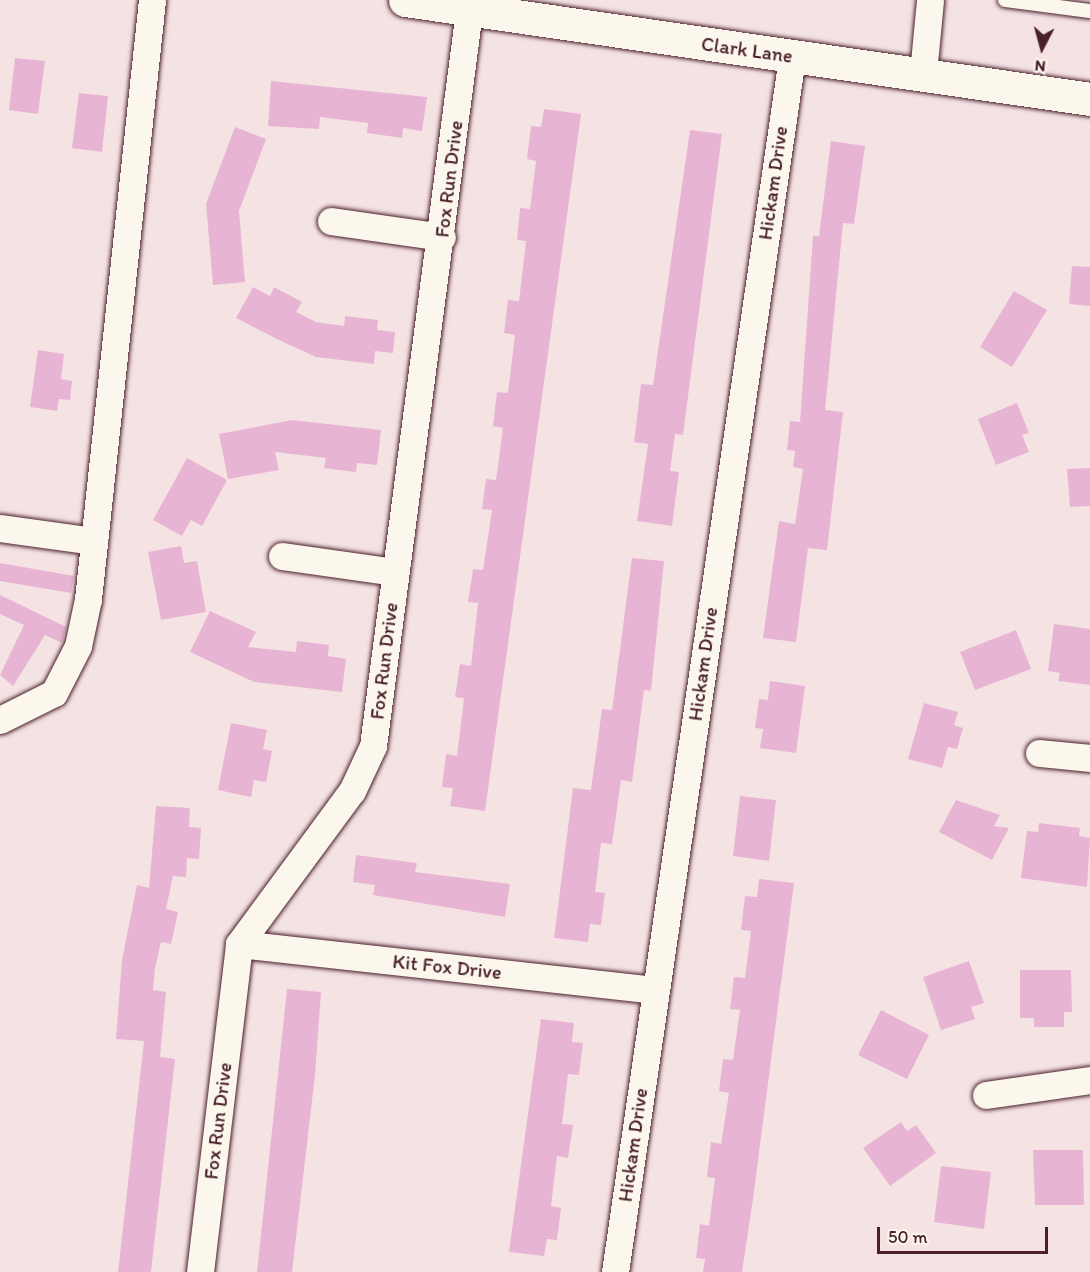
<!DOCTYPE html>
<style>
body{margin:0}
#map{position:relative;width:1090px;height:1272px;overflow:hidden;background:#f5e3e4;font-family:Itim,sans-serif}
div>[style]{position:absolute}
.building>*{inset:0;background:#e7b5d3}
.roads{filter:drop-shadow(0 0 2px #4a1f2b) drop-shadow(0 0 2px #4a1f2b)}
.service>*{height:14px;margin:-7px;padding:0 7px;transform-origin:7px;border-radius:7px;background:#fbf7ec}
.minor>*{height:27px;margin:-13.5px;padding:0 13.5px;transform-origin:13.5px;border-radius:13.5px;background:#fbf7ec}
.secondary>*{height:33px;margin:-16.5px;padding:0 16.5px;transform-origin:16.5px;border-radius:16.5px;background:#fbf7ec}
span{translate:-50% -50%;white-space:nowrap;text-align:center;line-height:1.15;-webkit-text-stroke:5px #fbf7ec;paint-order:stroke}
.street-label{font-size:20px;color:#4a1f2b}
.north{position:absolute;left:1012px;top:18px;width:60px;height:60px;-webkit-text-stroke:4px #fbf7ec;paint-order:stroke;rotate:186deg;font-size:16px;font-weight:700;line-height:24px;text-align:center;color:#4a1f2b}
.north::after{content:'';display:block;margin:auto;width:21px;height:27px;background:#4a1f2b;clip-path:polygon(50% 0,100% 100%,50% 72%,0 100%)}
.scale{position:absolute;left:877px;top:1227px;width:171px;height:27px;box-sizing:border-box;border:3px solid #4a1f2b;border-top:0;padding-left:8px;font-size:18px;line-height:21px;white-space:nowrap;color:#4a1f2b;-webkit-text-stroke:4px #fbf7ec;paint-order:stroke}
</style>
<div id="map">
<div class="building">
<div style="clip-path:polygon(15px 58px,45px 61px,38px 114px,9px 110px)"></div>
<div style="clip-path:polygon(271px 81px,427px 97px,422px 131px,403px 128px,402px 138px,367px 133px,368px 123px,320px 117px,319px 129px,268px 126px)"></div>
<div style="clip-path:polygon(79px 93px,108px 96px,102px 152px,72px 148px)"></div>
<div style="clip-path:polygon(544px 109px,581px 114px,485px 811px,450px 806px,453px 788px,442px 787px,446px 754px,457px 756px,464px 698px,455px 697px,460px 664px,471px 666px,478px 603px,468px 602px,473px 569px,483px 570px,492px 510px,482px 509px,486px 479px,496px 480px,503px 428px,493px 426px,497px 392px,508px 393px,515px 335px,504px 333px,508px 300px,519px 301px,526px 241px,517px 240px,520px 208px,530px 209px,536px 161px,527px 159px,531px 126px,541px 127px)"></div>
<div style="clip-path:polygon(235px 127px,266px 139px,239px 211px,245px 282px,213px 285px,206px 204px)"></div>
<div style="clip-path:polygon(690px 130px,722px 134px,683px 435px,675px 434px,670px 471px,679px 472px,672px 526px,637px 521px,648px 444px,634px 442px,641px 384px,653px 385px)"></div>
<div style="clip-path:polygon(831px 141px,865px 146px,854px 224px,843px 223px,825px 410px,843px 412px,827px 550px,808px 548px,796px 642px,763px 638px,779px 521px,795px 524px,803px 469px,793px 467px,795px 451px,787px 450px,790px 421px,800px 422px,813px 236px,819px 236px)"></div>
<div style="clip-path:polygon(1072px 266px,1090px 267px,1090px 306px,1069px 304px)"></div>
<div style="clip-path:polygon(253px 287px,270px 296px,274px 287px,302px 302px,296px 312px,316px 322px,344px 326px,345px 316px,378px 320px,377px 330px,395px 332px,393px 353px,375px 351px,374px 364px,316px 357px,283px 342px,236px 318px)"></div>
<div style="clip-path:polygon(1014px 291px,1047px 310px,1012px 367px,980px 347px)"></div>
<div style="clip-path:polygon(38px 350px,64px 354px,61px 379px,72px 381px,70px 400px,59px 399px,57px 411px,30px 407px)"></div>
<div style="clip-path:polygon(1017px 403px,1029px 433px,1022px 435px,1029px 452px,996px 465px,978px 419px)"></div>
<div style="clip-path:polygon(292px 420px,381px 430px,377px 465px,357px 463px,356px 472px,324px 468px,326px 458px,275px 452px,279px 470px,228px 479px,219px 434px)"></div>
<div style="clip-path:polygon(187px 458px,227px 480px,202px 526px,191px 520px,182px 536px,153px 520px)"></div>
<div style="clip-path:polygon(1090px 468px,1090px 506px,1070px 507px,1067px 469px)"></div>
<div style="clip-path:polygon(181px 546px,184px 563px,197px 561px,206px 612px,161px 620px,148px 552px)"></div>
<div style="clip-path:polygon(632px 558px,664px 561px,651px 691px,644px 690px,632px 782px,621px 780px,612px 844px,601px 843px,595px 892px,605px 893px,601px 925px,590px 924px,588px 942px,554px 938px,573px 788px,591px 790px,602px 709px,612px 710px)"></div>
<div style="clip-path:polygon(0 563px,74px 576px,71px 593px,0 581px)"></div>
<div style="clip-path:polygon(0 595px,66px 627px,62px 643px,45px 635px,13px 686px,0 675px,24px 625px,0 614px)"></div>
<div style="clip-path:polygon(210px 611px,256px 632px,248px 647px,296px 652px,297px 641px,329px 645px,328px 656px,346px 659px,342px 692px,254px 682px,190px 652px)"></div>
<div style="clip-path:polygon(1054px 624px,1090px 629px,1090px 685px,1058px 681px,1060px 673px,1048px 671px)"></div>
<div style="clip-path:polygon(1016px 630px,1031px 669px,975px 690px,960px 652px)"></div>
<div style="clip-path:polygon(770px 681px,805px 686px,796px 753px,760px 748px,763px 729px,755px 728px,759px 699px,768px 700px)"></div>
<div style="clip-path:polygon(924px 703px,958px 712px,954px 725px,963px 728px,957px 749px,948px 747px,942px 768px,908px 759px)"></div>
<div style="clip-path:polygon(231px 723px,267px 730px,263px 749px,272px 751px,266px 782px,254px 780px,251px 797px,218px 790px)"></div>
<div style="clip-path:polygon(740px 796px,776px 800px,769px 861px,733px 856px)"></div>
<div style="clip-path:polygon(956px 800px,1000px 815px,994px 826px,1009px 828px,992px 860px,939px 832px)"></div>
<div style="clip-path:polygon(156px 806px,190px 808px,189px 827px,201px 828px,199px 859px,187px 858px,186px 877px,173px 876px,166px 909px,178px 912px,171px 944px,161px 942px,155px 968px,153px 990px,166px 992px,160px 1057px,175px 1059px,151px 1272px,118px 1272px,144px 1041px,116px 1039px,122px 960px,137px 885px,149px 888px)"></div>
<div style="clip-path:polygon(1039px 823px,1080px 828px,1079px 836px,1090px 838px,1087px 887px,1021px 878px,1027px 831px,1038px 832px)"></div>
<div style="clip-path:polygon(356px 855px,417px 863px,415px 872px,510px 884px,505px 917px,373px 895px,375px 885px,353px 882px)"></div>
<div style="clip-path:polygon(759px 879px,794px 883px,753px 1199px,742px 1272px,703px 1272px,705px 1259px,696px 1258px,700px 1224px,709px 1226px,715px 1178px,707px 1177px,711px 1142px,721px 1144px,729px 1093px,719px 1091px,723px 1059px,733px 1060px,740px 1010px,730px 1009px,734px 977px,745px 978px,751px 931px,741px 930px,745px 896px,757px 897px)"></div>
<div style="clip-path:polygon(969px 961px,984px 1003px,971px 1007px,975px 1019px,941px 1030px,923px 977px)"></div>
<div style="clip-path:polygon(1020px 970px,1071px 970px,1072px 1012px,1064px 1012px,1064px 1027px,1034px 1027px,1034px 1018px,1020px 1018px)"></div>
<div style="clip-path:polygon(287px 989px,321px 992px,315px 1075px,292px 1272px,257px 1272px)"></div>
<div style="clip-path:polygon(881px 1010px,929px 1035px,907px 1079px,858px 1055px)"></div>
<div style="clip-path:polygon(541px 1019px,574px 1023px,572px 1042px,583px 1043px,579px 1075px,568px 1074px,562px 1124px,573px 1125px,568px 1158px,557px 1156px,551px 1206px,561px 1208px,557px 1240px,547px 1239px,544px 1256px,509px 1252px)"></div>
<div style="clip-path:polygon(901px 1122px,907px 1131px,916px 1125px,936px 1153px,890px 1186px,863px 1148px)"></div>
<div style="clip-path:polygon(1033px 1150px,1083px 1150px,1084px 1205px,1035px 1205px)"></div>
<div style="clip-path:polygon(941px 1166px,991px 1172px,984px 1229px,934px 1222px)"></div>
</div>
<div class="roads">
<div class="service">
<div style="left:1005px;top:0;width:86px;rotate:7.4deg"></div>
</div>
<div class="minor">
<div style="left:923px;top:73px;width:73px;rotate:-84.5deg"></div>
<div style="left:331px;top:221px;width:112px;rotate:8.2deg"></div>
<div style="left:0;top:528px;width:95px;rotate:7.9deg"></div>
<div style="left:282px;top:556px;width:114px;rotate:8.1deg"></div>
<div style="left:0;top:720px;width:60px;rotate:-26.6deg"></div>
<div style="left:54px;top:693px;width:53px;rotate:-62.9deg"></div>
<div style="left:78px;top:646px;width:48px;rotate:-78deg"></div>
<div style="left:88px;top:599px;width:602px;rotate:-83.9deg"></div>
<div style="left:1039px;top:753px;width:51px;rotate:5.6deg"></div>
<div style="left:239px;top:944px;width:418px;rotate:6.3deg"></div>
<div style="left:986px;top:1095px;width:105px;rotate:-8.2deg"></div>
<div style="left:200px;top:1272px;width:330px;rotate:-83.2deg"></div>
<div style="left:239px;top:944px;width:190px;rotate:-53.6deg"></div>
<div style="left:352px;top:791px;width:50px;rotate:-65deg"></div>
<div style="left:373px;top:746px;width:741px;rotate:-82.56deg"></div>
<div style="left:615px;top:1272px;width:1228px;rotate:-81.71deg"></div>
</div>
<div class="secondary">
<div style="left:405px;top:0;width:692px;rotate:8.22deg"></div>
</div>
</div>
<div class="street-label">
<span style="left:747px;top:50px;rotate:8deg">Clark Lane</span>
<span style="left:449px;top:179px;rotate:-83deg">Fox Run Drive</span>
<span style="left:773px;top:183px;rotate:-82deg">Hickam Drive</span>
<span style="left:384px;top:661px;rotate:-83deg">Fox Run Drive</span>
<span style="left:703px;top:664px;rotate:-82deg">Hickam Drive</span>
<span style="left:447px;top:967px;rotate:6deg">Kit Fox Drive</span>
<span style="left:218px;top:1121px;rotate:-83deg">Fox Run Drive</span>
<span style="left:633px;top:1145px;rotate:-82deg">Hickam Drive</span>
</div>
<div class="north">N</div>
<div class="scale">50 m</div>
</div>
